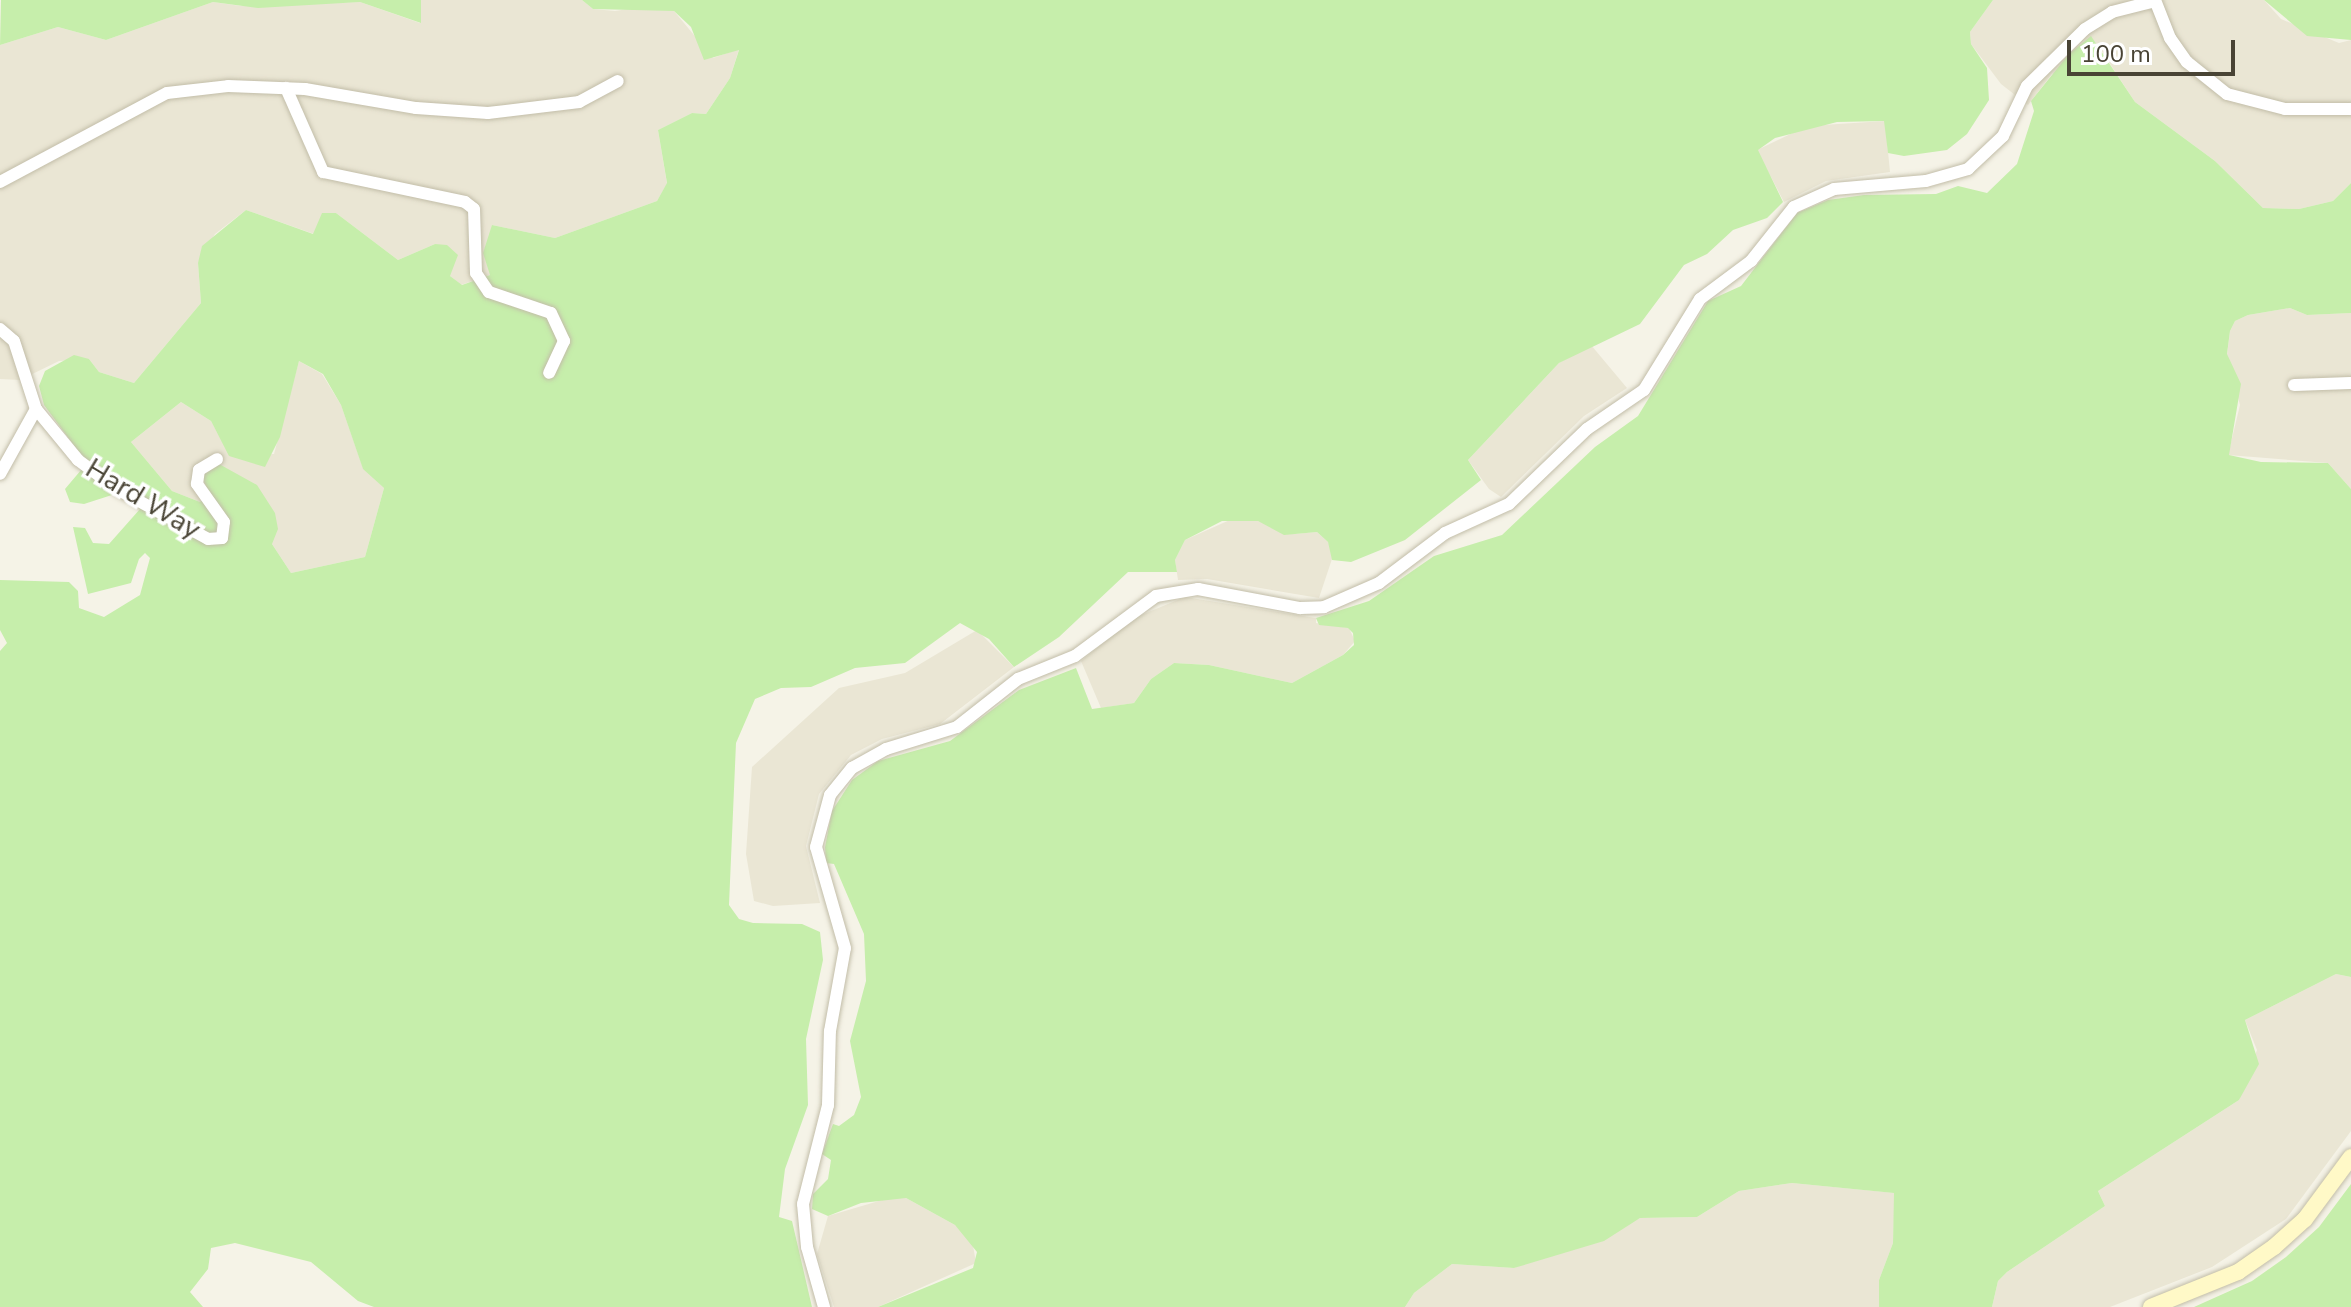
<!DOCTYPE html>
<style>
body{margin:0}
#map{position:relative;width:2351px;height:1307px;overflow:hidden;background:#f5f3e7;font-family:"Nunito Sans",sans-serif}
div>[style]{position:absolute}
.residential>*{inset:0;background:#eae6d4}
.green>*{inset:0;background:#c6eeab}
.roads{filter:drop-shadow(0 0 2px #c2bda8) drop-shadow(0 0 2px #c2bda8)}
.street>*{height:12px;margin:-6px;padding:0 6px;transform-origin:6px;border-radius:6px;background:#fff}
.secondary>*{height:16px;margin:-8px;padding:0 8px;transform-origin:8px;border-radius:8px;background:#fff9c7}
span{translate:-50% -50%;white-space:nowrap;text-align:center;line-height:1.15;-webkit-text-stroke:7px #fff;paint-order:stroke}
.street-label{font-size:28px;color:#494435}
.scale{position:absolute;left:2067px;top:40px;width:168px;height:36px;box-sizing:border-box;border:4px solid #494435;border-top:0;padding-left:10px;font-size:24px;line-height:28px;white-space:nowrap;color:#494435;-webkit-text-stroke:6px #fff;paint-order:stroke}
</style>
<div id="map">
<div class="residential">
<div style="clip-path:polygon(421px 0,582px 0,593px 9px,615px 11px,648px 6px,674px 11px,713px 58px,739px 49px,730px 78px,706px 114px,692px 113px,658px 130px,667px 184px,657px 201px,555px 238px,492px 225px,490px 275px,461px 285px,450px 276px,435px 244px,398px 260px,336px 213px,314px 234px,246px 210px,215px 234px,198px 263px,201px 303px,134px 383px,99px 372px,89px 359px,59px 361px,20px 380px,0 379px,0 45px,58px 27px,106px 40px,213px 2px,241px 6px,360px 2px,420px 23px)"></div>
<div style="clip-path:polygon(1993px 0,2264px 0,2281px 19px,2339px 43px,2351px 40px,2351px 183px,2333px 201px,2299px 209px,2263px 208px,2215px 161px,2135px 102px,2101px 50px,2052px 74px,2028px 105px,2001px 84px,1971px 44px,1970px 32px)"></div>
<div style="clip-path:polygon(1885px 121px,1890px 172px,1826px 181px,1784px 202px,1757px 150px,1807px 126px)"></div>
<div style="clip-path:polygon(2290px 308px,2307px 315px,2351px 313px,2351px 489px,2328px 463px,2228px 455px,2240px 405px,2227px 355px,2230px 331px,2235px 321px,2248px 315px)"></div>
<div style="clip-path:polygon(1591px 345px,1627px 388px,1584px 416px,1501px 497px,1489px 489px,1468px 460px,1559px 363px)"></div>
<div style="clip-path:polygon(299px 361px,322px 374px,341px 405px,363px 468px,384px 488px,365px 557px,291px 573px,272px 544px,272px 537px,209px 494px,200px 502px,172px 491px,131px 442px,181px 402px,211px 421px,230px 456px,274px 454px)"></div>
<div style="clip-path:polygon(1232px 519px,1258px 521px,1294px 534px,1317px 532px,1328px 542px,1334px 553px,1319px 598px,1207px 579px,1178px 580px,1175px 560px,1185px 540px)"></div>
<div style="clip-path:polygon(1185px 597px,1316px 618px,1316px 623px,1349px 628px,1355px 641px,1343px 655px,1292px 683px,1209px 665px,1174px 663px,1151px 679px,1134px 703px,1101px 708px,1081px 661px,1134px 618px)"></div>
<div style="clip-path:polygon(977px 630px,1014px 667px,940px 724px,882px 739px,851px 755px,819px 794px,806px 846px,820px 903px,773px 906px,754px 901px,746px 854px,752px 767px,839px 688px,905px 673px)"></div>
<div style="clip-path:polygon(2336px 974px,2351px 977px,2351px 1131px,2286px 1219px,2212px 1267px,2110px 1307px,1992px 1307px,1998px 1281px,2007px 1272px,2105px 1206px,2098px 1191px,2239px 1100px,2257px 1050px,2245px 1020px)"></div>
<div style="clip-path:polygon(1792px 1183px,1895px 1193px,1893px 1243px,1879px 1280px,1879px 1307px,1405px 1307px,1414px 1293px,1452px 1264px,1514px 1268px,1640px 1218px,1697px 1217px,1739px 1191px)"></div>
<div style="clip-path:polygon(889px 1198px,906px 1198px,955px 1225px,972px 1240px,976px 1263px,878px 1307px,834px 1307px,817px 1254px,828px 1216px)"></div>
</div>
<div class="green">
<div style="clip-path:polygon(1px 0,421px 0,421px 23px,360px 2px,258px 8px,213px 2px,106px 40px,58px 27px,0 45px)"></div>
<div style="clip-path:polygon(evenodd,582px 0,1993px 0,1970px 32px,1971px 44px,1987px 68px,1989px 100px,1967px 134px,1947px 150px,1904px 156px,1888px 153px,1884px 121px,1837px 122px,1775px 138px,1758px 150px,1783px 202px,1767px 218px,1733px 230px,1707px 254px,1684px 265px,1640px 324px,1559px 363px,1468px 460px,1481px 480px,1405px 540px,1351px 562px,1332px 560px,1328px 542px,1317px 532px,1284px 535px,1258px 521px,1222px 521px,1185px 540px,1175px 560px,1177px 572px,1128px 572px,1059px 637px,1014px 667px,989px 639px,960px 623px,905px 663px,855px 668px,811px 687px,781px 688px,755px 699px,736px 743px,729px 905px,739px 919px,753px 923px,802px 924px,820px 932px,823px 960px,806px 1039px,808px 1105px,785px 1169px,779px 1217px,792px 1221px,812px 1307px,374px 1307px,358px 1301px,311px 1262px,235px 1243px,211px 1248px,208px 1269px,190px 1292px,203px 1307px,0 1307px,0 651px,7px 643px,0 630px,0 580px,69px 582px,78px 591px,79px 608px,104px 617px,140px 595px,150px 558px,145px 553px,139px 559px,131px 583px,88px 594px,73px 527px,85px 528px,93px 543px,109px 544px,140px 509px,115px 494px,84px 504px,70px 502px,65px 489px,87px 463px,44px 405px,39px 386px,45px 371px,74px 355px,89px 359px,99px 372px,134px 383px,201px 303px,198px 263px,202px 246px,246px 210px,313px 234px,322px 213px,336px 213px,398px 260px,435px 244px,447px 245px,458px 255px,450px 276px,462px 285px,490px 275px,483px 253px,492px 225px,555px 238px,657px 201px,667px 183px,658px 130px,692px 113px,706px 114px,730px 78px,739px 50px,704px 60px,691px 27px,674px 11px,593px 9px,582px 0,299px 361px,323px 374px,341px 405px,363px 469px,384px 488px,365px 557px,291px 573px,272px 544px,278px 529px,275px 513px,257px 485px,219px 464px,202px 476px,209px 494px,200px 502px,172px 491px,131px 442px,181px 402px,211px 421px,229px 456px,265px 467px,280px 437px,299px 361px)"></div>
<div style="clip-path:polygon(2264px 0,2351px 0,2351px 40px,2307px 36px)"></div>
<div style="clip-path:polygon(2091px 36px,2135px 102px,2215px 161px,2263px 208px,2299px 209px,2333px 201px,2351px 183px,2351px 313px,2307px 315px,2290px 308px,2248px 315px,2235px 321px,2230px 331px,2227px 354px,2241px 384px,2229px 455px,2261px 462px,2328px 463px,2351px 489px,2351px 977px,2336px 974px,2245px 1020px,2259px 1064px,2239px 1100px,2098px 1191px,2105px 1206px,2007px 1272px,1998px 1281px,1992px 1307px,1879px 1307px,1879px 1280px,1893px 1243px,1894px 1193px,1792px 1183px,1739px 1191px,1697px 1217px,1640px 1218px,1604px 1241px,1514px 1268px,1452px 1264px,1414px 1293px,1405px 1307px,878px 1307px,973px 1268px,977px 1252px,955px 1225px,906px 1198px,861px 1203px,828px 1216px,812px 1209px,813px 1194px,828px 1179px,831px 1160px,822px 1154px,833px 1124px,839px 1126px,854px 1115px,861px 1097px,850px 1041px,866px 981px,864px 934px,834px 864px,826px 863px,825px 847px,832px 811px,852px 780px,878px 761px,950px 741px,1019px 690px,1076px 668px,1092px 709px,1134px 703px,1151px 679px,1174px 663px,1209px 665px,1292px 683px,1343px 655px,1354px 645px,1353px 633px,1348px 628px,1319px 625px,1316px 618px,1369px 601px,1434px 556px,1502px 535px,1595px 447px,1638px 416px,1708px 301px,1741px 286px,1797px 213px,1828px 200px,1864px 195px,1936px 194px,1958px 186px,1987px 193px,2017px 164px,2034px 111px,2031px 101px,2069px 54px)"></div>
<div style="clip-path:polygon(2351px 1184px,2351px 1307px,2194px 1307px,2252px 1281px,2286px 1257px,2319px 1227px)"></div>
</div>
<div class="roads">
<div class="street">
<div style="left:2155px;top:0;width:41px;rotate:68.5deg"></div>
<div style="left:2170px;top:38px;width:29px;rotate:55deg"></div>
<div style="left:2187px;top:62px;width:51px;rotate:38.7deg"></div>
<div style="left:2227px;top:94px;width:60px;rotate:14.5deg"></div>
<div style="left:2285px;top:109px;width:66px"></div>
<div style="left:286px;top:88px;width:92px;rotate:66.2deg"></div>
<div style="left:323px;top:172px;width:145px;rotate:11.9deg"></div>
<div style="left:465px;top:202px;width:11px;rotate:38deg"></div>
<div style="left:474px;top:209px;width:64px;rotate:88.2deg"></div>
<div style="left:476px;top:273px;width:23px;rotate:56deg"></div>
<div style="left:489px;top:292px;width:65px;rotate:18.7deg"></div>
<div style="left:551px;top:313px;width:31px;rotate:65deg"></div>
<div style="left:564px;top:341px;width:35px;rotate:115deg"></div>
<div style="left:0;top:182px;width:189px;rotate:-28.1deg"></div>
<div style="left:167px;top:93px;width:61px;rotate:-6.5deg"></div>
<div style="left:228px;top:86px;width:77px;rotate:2.2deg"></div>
<div style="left:305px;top:89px;width:113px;rotate:9.7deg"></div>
<div style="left:416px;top:108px;width:72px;rotate:4deg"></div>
<div style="left:488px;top:113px;width:92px;rotate:-6.9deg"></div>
<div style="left:579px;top:102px;width:44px;rotate:-28.3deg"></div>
<div style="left:0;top:329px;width:18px;rotate:41deg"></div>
<div style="left:14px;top:341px;width:71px;rotate:72.1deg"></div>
<div style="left:36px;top:409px;width:74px;rotate:119deg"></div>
<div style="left:2294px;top:385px;width:57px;rotate:-2deg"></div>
<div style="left:36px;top:409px;width:66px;rotate:50.5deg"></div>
<div style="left:78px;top:460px;width:49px;rotate:36.6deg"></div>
<div style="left:117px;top:489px;width:104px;rotate:28.8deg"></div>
<div style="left:208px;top:539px;width:14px;rotate:-4deg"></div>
<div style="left:222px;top:538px;width:16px;rotate:-83deg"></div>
<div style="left:224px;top:522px;width:47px;rotate:-125.4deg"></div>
<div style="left:197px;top:484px;width:14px;rotate:-82deg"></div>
<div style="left:199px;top:470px;width:21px;rotate:-31deg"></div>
<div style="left:824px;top:1307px;width:62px;rotate:-105.8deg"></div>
<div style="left:807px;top:1247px;width:43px;rotate:-95.3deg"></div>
<div style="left:803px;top:1204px;width:102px;rotate:-75.8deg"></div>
<div style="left:828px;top:1105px;width:74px;rotate:-88.5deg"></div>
<div style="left:830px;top:1031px;width:84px;rotate:-79.8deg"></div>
<div style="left:845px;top:948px;width:105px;rotate:-106deg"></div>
<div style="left:816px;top:847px;width:54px;rotate:-74.9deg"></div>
<div style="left:830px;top:795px;width:35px;rotate:-51deg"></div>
<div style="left:852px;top:768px;width:39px;rotate:-29deg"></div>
<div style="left:886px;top:749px;width:74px;rotate:-17.2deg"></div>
<div style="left:957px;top:727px;width:78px;rotate:-38.2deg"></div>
<div style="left:1018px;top:679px;width:61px;rotate:-22deg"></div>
<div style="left:1075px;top:656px;width:101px;rotate:-36.5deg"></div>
<div style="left:1156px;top:596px;width:43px;rotate:-9.5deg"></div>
<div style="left:1198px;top:589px;width:104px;rotate:10.6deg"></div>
<div style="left:1300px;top:608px;width:24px;rotate:-2deg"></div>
<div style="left:1324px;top:607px;width:60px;rotate:-23.6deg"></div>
<div style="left:1379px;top:583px;width:83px;rotate:-37.1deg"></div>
<div style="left:1445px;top:533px;width:70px;rotate:-24.4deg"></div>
<div style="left:1509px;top:504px;width:108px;rotate:-43.9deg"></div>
<div style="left:1587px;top:429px;width:69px;rotate:-34.4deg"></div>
<div style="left:1644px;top:390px;width:107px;rotate:-58.4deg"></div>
<div style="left:1700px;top:299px;width:64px;rotate:-36.7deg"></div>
<div style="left:1751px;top:261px;width:69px;rotate:-51.5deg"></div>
<div style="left:1794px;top:207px;width:44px;rotate:-24.2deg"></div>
<div style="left:1834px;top:189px;width:92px;rotate:-5deg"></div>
<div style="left:1926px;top:181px;width:44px;rotate:-15.9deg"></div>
<div style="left:1968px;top:169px;width:48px;rotate:-43.3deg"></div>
<div style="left:2003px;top:136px;width:55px;rotate:-64.4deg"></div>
<div style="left:2027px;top:86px;width:81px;rotate:-44.5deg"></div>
<div style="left:2085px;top:29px;width:32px;rotate:-32deg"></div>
<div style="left:2112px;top:12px;width:44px;rotate:-14.3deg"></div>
</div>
<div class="secondary">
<div style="left:2151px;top:1307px;width:94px;rotate:-21.9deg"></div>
<div style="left:2238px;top:1272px;width:44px;rotate:-34.8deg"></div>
<div style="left:2274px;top:1247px;width:42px;rotate:-42.1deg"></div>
<div style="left:2305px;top:1219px;width:77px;rotate:-53.4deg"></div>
</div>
</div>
<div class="street-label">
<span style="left:143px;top:499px;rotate:31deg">Hard Way</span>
</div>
<div class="scale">100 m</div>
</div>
